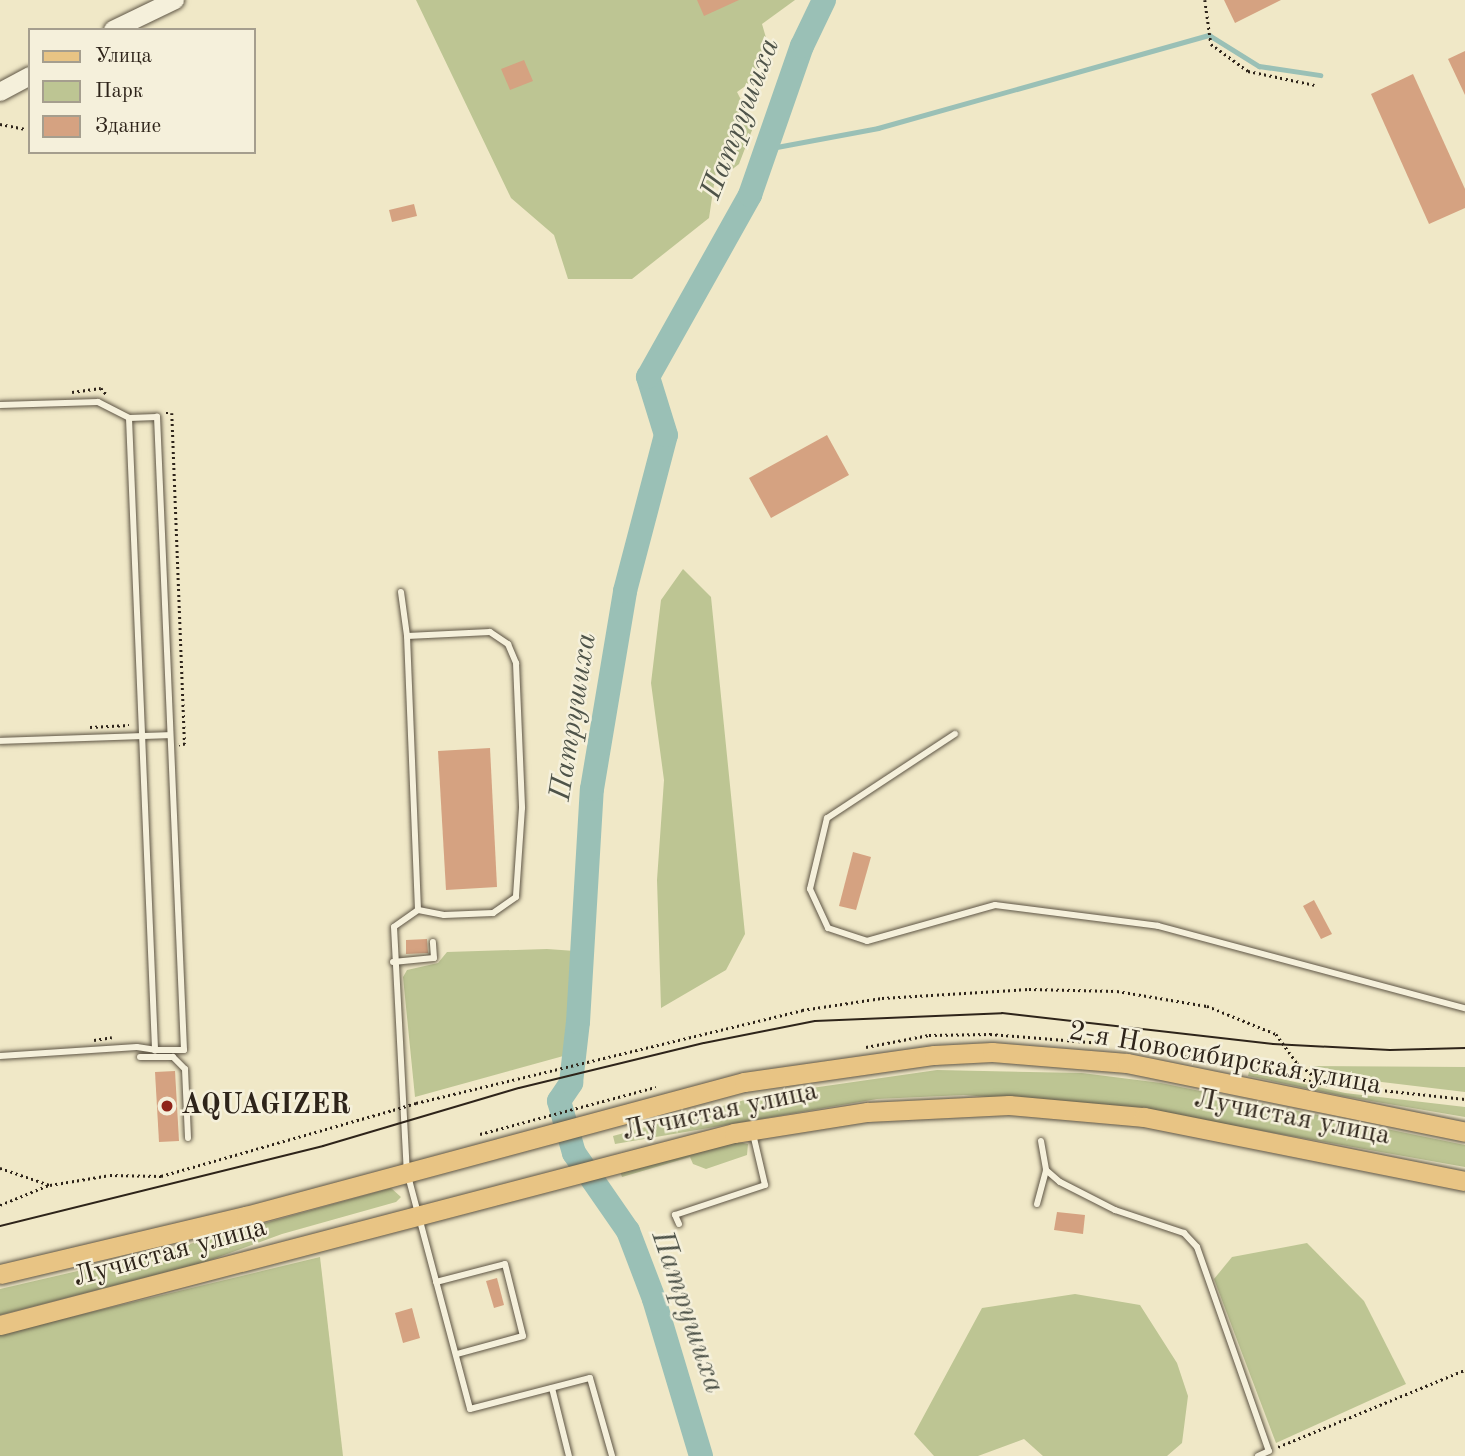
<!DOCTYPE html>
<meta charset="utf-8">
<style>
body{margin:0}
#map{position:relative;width:1465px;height:1456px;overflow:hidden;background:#f0e8c7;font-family:"Old Standard TT",serif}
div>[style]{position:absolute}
.green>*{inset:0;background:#bdc593}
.stream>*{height:4.5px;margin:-2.25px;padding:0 2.25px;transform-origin:2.25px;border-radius:2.25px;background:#9ac0b6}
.river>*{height:24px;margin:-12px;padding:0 12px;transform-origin:12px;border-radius:12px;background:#9ac0b6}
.building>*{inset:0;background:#d5a281}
.path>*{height:2.5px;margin-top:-1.25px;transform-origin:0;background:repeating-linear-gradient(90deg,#2e241a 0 2px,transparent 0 5.5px)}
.roads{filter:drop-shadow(0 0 2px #5e5545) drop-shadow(0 0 2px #5e5545)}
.lane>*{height:6px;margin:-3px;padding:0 3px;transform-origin:3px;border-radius:3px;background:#f5f0db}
.secondary>*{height:18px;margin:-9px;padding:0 9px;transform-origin:9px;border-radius:9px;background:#f5f0db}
.primary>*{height:19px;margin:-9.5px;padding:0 9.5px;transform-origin:9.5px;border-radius:9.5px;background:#e8c484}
.tram>*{height:2px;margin:-1px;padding:0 1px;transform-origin:1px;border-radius:1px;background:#2e241a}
.path-bridge>*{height:2.5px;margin-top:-1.25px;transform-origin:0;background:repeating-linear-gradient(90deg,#2e241a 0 2px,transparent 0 5.5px)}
.dots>*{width:19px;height:19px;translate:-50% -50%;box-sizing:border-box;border:4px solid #f5f0db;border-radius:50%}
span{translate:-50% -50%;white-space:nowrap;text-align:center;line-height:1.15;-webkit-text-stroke:5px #f5f0db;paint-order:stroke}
.street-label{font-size:28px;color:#2e241a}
.poi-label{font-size:28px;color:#2e241a;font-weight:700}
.left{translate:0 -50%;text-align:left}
.water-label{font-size:30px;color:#4e5349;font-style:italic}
.legend{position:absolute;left:28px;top:28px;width:228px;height:126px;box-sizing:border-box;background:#f5f0db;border:2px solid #a59e8e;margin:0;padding:9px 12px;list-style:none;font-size:21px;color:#2e241a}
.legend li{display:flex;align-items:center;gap:14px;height:35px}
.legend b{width:35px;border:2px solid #a59e8e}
</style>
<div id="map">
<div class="green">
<div style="clip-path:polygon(416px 0,795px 0,762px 24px,769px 48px,764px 73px,737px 92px,754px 125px,739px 164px,725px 175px,716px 171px,709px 218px,632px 279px,568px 279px,554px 235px,511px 198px)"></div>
<div style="clip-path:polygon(683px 569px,711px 597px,745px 934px,726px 970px,661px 1008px,657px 880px,664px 780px,651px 683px,661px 600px)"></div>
<div style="clip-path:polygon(547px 949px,575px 951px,567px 1055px,415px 1097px,403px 977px,407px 970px,438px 963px,447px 952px)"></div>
<div style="clip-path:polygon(1309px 1066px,1465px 1067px,1465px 1092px,1340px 1077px)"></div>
<div style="clip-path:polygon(937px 1070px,1082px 1073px,1161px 1083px,1465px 1145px,1465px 1167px,1134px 1108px,964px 1095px,877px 1099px,615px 1144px,613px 1136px,763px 1095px)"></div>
<div style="clip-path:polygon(1249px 1072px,1345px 1093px,1465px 1107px,1465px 1117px,1342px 1096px,1248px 1076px)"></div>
<div style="clip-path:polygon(739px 1142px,748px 1144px,747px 1155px,706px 1169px,693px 1164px,690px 1157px,622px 1177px,620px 1171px)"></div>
<div style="clip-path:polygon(391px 1188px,401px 1197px,396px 1202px,282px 1234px,205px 1262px,0 1315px,0 1289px,168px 1250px)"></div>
<div style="clip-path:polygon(1307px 1243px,1364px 1301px,1406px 1384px,1276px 1443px,1214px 1279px,1232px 1257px)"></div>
<div style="clip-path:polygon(320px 1257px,343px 1456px,0 1456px,0 1334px)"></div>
<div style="clip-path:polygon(1075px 1294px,1140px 1305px,1177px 1363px,1188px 1396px,1182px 1443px,1167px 1456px,1043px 1456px,1024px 1439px,978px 1456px,934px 1456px,914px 1434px,982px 1308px)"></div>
</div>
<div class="stream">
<div style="left:766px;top:149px;width:114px;rotate:-10.6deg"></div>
<div style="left:878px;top:128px;width:344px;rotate:-15.7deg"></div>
<div style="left:1209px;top:35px;width:59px;rotate:31.8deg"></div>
<div style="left:1259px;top:66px;width:62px;rotate:8.4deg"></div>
</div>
<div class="river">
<div style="left:701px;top:1456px;width:164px;rotate:-106.7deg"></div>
<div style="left:654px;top:1299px;width:73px;rotate:-110.9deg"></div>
<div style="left:628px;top:1231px;width:95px;rotate:-124.7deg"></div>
<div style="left:574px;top:1153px;width:54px;rotate:-106.1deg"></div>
<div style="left:559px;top:1101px;width:22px;rotate:-56deg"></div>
<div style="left:571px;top:1083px;width:61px;rotate:-83.5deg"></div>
<div style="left:578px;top:1022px;width:233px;rotate:-86.6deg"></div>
<div style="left:592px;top:789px;width:201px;rotate:-80.5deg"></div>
<div style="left:625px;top:591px;width:161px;rotate:-75.3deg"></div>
<div style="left:666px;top:435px;width:61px;rotate:-107.2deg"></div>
<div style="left:648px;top:377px;width:209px;rotate:-60.7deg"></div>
<div style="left:750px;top:195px;width:158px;rotate:-70.8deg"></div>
<div style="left:802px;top:46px;width:51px;rotate:-64.4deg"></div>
</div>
<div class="building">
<div style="clip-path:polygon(697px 0,739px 0,704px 16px)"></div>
<div style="clip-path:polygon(1224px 0,1281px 0,1235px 23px)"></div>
<div style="clip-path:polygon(1465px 51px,1465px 95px,1448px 59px)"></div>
<div style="clip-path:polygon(524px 60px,533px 81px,510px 90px,501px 69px)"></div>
<div style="clip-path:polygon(1413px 74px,1465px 189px,1465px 208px,1429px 224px,1371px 94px)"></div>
<div style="clip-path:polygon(414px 204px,417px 216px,392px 222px,389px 210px)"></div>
<div style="clip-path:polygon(827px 435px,849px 475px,771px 518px,749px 478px)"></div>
<div style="clip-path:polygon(490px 748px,497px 887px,446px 890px,438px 751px)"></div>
<div style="clip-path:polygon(853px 852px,871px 857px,856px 910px,839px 906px)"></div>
<div style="clip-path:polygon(1314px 900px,1332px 934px,1321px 939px,1303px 906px)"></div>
<div style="clip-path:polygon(427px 939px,428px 953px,406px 954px,406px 940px)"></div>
<div style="clip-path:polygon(175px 1071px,179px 1141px,159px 1142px,155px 1072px)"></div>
<div style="clip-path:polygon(1057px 1212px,1085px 1215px,1083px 1234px,1054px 1230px)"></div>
<div style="clip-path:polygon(497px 1278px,504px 1305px,494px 1308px,486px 1281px)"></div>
<div style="clip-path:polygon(412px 1308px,420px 1338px,403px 1343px,395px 1313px)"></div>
</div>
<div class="path">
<div style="left:1205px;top:0;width:44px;rotate:82.2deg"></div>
<div style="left:1211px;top:44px;width:46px;rotate:36.1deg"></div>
<div style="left:1248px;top:71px;width:68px;rotate:11.8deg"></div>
<div style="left:0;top:124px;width:26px;rotate:11deg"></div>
<div style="left:72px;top:392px;width:29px;rotate:-8deg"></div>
<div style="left:101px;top:388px;width:9px;rotate:49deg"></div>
<div style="left:166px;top:413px;width:6px"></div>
<div style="left:172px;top:413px;width:331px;rotate:87.8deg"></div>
<div style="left:185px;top:744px;width:6px;rotate:171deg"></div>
<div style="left:90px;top:727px;width:39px;rotate:-3deg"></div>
<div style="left:94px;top:1040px;width:18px;rotate:-9deg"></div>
<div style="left:866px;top:1047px;width:64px;rotate:-10.8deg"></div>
<div style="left:929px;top:1035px;width:61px;rotate:-0.9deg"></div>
<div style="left:990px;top:1034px;width:112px;rotate:4.6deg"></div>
<div style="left:1147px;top:1049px;width:181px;rotate:11.1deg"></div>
<div style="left:1325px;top:1084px;width:141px;rotate:6.1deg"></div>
<div style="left:416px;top:1103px;width:397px;rotate:-13.5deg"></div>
<div style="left:802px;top:1010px;width:81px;rotate:-8.5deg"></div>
<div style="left:882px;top:998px;width:147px;rotate:-3.5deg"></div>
<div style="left:1029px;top:989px;width:88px;rotate:1.3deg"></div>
<div style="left:1117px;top:991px;width:91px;rotate:9.5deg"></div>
<div style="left:1207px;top:1006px;width:74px;rotate:22.1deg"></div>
<div style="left:1276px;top:1034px;width:36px;rotate:54deg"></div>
<div style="left:1297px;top:1063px;width:35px;rotate:37deg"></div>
<div style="left:480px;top:1134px;width:182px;rotate:-15deg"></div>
<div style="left:0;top:1168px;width:53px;rotate:18.8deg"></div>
<div style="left:50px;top:1185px;width:61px;rotate:-9.5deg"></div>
<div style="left:110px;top:1175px;width:51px;rotate:1.1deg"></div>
<div style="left:161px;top:1176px;width:241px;rotate:-15.9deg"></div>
<div style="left:0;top:1205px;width:53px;rotate:-22.2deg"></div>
<div style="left:1278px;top:1447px;width:202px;rotate:-22.4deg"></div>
</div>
<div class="roads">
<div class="lane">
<div style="left:0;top:405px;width:98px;rotate:-1.8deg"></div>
<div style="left:98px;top:402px;width:35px;rotate:27deg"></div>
<div style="left:401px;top:592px;width:44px;rotate:82.2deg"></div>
<div style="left:407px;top:636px;width:83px;rotate:-2.8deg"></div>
<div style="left:490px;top:632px;width:22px;rotate:34deg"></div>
<div style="left:508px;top:644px;width:21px;rotate:67deg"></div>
<div style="left:516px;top:663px;width:145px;rotate:87.6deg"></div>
<div style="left:522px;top:808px;width:89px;rotate:93.9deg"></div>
<div style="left:516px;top:897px;width:28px;rotate:145deg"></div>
<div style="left:493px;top:913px;width:49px;rotate:177.7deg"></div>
<div style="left:444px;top:915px;width:26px;rotate:-169deg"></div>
<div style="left:418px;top:910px;width:29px;rotate:145deg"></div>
<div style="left:394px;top:927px;width:245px;rotate:87deg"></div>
<div style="left:407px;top:1172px;width:245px;rotate:75.1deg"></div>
<div style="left:470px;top:1409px;width:124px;rotate:-14.5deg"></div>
<div style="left:590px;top:1378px;width:81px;rotate:74.2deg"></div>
<div style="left:407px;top:636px;width:274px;rotate:87.7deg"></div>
<div style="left:955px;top:734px;width:153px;rotate:146.7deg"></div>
<div style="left:827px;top:818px;width:73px;rotate:103.5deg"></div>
<div style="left:810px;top:889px;width:43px;rotate:65.2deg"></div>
<div style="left:828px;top:928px;width:41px;rotate:18.4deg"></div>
<div style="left:867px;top:941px;width:133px;rotate:-15.7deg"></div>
<div style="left:995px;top:905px;width:164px;rotate:7.3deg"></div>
<div style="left:1158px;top:926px;width:318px;rotate:15deg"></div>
<div style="left:0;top:741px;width:170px;rotate:-2deg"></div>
<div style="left:393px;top:962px;width:41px;rotate:-5.6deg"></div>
<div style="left:434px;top:958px;width:16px;rotate:-94deg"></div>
<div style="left:0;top:1056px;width:137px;rotate:-3.8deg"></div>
<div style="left:137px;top:1047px;width:18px;rotate:9deg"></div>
<div style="left:155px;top:1050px;width:29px"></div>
<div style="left:184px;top:1050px;width:634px;rotate:-92.44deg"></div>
<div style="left:157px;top:417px;width:28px;rotate:178deg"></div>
<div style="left:129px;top:418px;width:633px;rotate:87.64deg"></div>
<div style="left:140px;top:1057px;width:33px"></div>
<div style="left:173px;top:1057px;width:17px;rotate:45deg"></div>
<div style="left:185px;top:1069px;width:69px;rotate:87.5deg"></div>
<div style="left:1041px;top:1141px;width:29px;rotate:80deg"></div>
<div style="left:1046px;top:1170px;width:18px;rotate:41deg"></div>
<div style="left:1060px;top:1182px;width:62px;rotate:27deg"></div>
<div style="left:1115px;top:1210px;width:73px;rotate:18.4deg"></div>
<div style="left:1184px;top:1233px;width:19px;rotate:47deg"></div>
<div style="left:1197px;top:1247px;width:216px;rotate:70.6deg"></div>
<div style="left:1269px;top:1451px;width:12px;rotate:156deg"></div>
<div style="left:1037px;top:1204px;width:35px;rotate:-75deg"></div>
<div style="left:679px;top:1224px;width:10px;rotate:-114deg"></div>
<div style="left:675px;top:1215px;width:95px;rotate:-18.4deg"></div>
<div style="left:765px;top:1185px;width:52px;rotate:-103.2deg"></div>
<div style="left:436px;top:1282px;width:71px;rotate:-14.6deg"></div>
<div style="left:505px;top:1264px;width:74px;rotate:76deg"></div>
<div style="left:523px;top:1336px;width:68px;rotate:164.7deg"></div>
<div style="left:552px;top:1388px;width:70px;rotate:76deg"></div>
</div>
<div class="secondary">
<div style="left:113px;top:30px;width:69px;rotate:-25.8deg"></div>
<div style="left:0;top:92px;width:34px;rotate:-28deg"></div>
</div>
<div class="primary">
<div style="left:0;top:1274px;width:253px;rotate:-13.3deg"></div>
<div style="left:246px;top:1216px;width:516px;rotate:-15.06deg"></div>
<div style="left:744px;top:1082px;width:192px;rotate:-8.1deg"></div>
<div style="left:934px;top:1055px;width:58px;rotate:-3deg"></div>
<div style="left:992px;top:1052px;width:135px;rotate:4.7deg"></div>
<div style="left:1127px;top:1063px;width:345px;rotate:11.5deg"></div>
<div style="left:0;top:1325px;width:759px;rotate:-14.66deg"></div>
<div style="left:734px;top:1133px;width:135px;rotate:-9deg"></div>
<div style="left:867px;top:1112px;width:142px;rotate:-2.8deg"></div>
<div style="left:1009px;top:1105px;width:136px;rotate:5.1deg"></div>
<div style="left:1144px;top:1117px;width:327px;rotate:11.3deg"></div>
</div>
</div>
<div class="tram">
<div style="left:0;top:1226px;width:333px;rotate:-13.9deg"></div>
<div style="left:323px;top:1146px;width:204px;rotate:-16.5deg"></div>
<div style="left:519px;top:1088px;width:190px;rotate:-13.7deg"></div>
<div style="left:704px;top:1043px;width:113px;rotate:-11.2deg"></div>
<div style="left:815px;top:1021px;width:187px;rotate:-2.4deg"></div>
<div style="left:1002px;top:1013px;width:273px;rotate:6.5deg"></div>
<div style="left:1273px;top:1044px;width:117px;rotate:2.9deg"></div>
<div style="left:1390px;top:1050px;width:75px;rotate:-1.5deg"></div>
</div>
<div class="path-bridge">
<div style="left:393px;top:1110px;width:24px;rotate:-17deg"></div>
</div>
<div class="dots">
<div style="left:167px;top:1106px;background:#8f2418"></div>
</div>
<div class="street-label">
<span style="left:1225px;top:1059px;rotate:10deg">2-я Новосибирская улица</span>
<span style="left:720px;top:1112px;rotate:-12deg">Лучистая улица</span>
<span style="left:1292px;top:1118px;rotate:11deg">Лучистая улица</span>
<span style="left:170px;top:1253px;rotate:-15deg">Лучистая улица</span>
</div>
<div class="poi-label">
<span class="left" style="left:181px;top:1106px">AQUAGIZER</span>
</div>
<div class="water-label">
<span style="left:741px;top:119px;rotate:-69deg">Патрушиха</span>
<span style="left:574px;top:717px;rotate:-81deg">Патрушиха</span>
<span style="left:687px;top:1312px;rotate:71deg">Патрушиха</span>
</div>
<ul class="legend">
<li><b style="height:9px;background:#e8c484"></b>Улица</li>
<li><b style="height:19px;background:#bdc593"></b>Парк</li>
<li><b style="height:19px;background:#d5a281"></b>Здание</li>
</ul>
</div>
